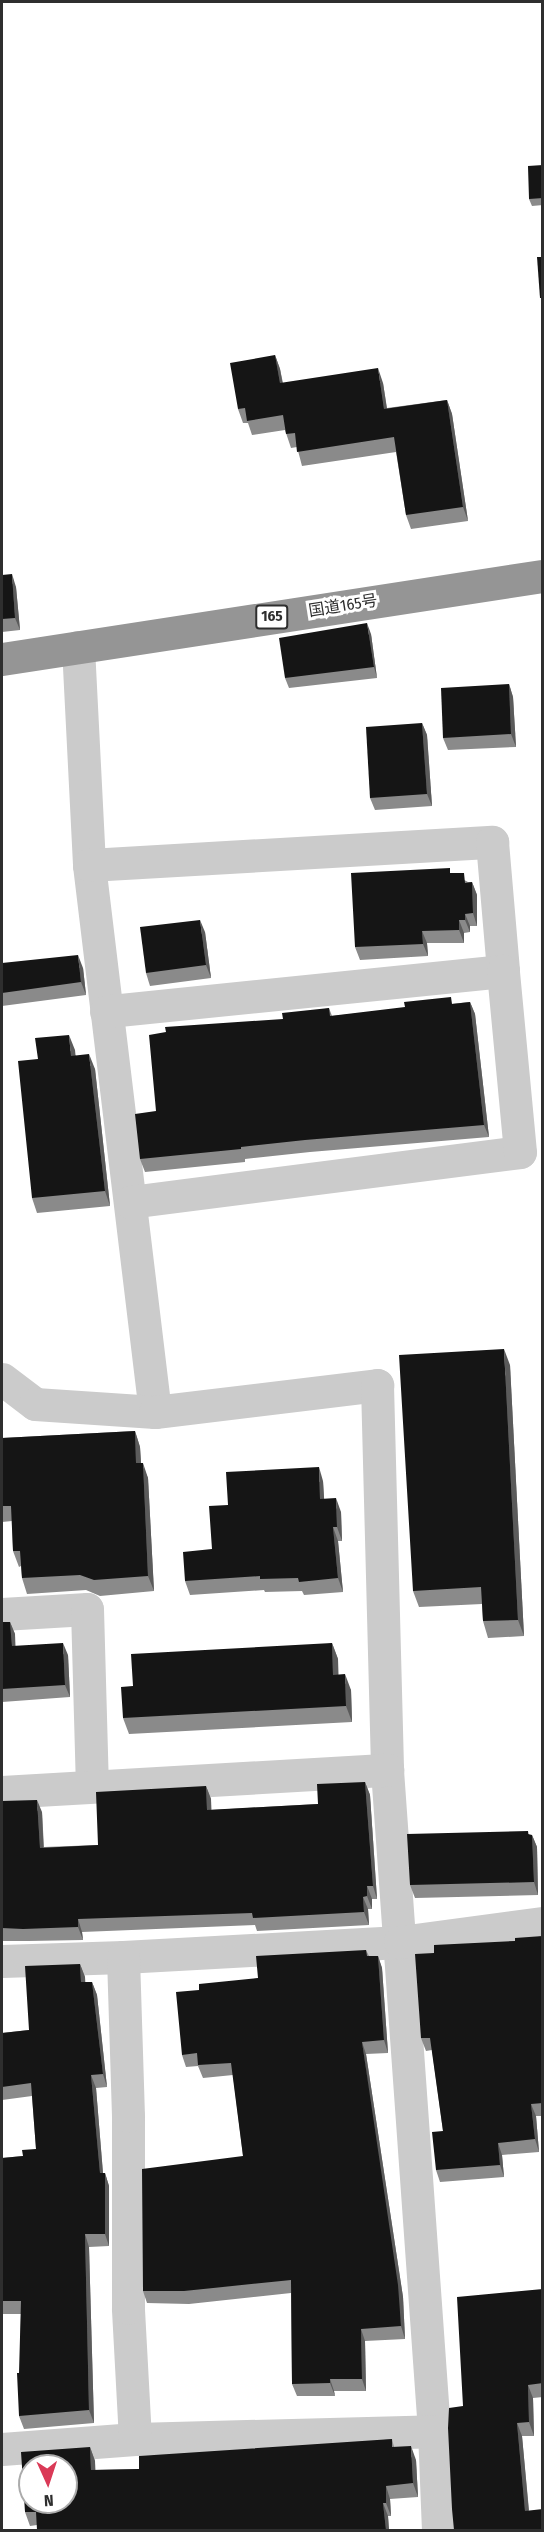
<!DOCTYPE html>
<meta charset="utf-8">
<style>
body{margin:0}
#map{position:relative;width:544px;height:2532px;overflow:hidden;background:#fff;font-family:"Fira Sans Condensed","Noto Sans JP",sans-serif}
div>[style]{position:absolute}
.minor>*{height:33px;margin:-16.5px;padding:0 16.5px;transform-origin:16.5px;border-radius:16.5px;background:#cbcbcb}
.highway>*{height:33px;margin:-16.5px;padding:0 16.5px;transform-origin:16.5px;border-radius:16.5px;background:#959595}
.wall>*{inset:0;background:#8a8a8a}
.shaded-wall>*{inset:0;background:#5b5b5b}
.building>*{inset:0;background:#151515}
span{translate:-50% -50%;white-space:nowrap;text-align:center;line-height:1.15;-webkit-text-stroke:6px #fff;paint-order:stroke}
.shield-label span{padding:2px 4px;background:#fff;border:2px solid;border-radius:4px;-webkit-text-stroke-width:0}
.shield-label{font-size:15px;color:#2e2e2e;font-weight:700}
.street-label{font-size:16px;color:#2e2e2e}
.frame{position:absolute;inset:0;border:3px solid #2e2e2e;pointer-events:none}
.north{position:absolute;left:18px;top:2454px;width:60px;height:60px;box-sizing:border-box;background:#fff;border:2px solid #ababab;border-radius:50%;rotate:177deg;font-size:16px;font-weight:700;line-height:24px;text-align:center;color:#2e2e2e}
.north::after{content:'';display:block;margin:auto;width:21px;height:27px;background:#da3a57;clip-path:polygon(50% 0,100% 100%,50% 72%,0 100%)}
</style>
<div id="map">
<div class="minor">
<div style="left:78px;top:647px;width:218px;rotate:87.1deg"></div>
<div style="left:89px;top:865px;width:551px;rotate:83.12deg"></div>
<div style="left:89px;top:865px;width:404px;rotate:-3.3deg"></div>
<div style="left:492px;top:842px;width:129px;rotate:85.1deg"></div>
<div style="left:503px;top:971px;width:399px;rotate:174.2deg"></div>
<div style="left:130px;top:1202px;width:393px;rotate:-7.3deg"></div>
<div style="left:520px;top:1152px;width:182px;rotate:-95.4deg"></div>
<div style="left:2px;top:1379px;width:41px;rotate:37.1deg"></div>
<div style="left:35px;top:1404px;width:120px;rotate:3.8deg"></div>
<div style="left:155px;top:1412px;width:224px;rotate:-6.9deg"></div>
<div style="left:377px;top:1385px;width:385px;rotate:88.5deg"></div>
<div style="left:387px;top:1770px;width:663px;rotate:85.93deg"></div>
<div style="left:434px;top:2431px;width:99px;rotate:87.7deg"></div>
<div style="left:2px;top:1614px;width:85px;rotate:-3.4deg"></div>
<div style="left:87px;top:1609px;width:176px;rotate:88.4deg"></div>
<div style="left:2px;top:1792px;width:386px;rotate:-3.3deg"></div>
<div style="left:2px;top:1961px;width:121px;rotate:-1.9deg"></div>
<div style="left:123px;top:1957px;width:277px;rotate:-3.1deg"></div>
<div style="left:400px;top:1942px;width:143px;rotate:-7.6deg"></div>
<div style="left:135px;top:2439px;width:299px;rotate:-1.5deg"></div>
<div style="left:2px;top:2449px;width:133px;rotate:-4.3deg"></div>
<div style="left:135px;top:2439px;width:131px;rotate:-93.1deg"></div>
<div style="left:128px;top:2308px;width:192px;rotate:-90deg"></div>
<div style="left:128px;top:2116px;width:159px;rotate:-91.8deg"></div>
</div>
<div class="highway">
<div style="left:2px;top:659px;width:546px;rotate:-8.74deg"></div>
</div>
<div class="wall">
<div style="clip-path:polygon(543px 165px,543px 205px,532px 206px,529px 199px)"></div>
<div style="clip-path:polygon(275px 355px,280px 369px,283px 383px,383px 383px,387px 408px,447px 400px,452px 414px,468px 521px,411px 529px,406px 515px,396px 452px,302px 466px,297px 447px,291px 448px,285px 430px,252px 435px,248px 423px,243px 423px,238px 409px)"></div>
<div style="clip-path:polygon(2px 575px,16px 587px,20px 630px,2px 632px)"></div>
<div style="clip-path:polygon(371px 634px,377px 678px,289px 688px,285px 678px)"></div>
<div style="clip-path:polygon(509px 684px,513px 697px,516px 747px,448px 750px,443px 738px)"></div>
<div style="clip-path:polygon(422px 723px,427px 735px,432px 806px,375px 810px,370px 798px)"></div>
<div style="clip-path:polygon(451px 873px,468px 882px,472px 882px,477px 895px,477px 926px,470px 926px,470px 932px,464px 933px,464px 943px,427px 943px,428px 956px,360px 960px,355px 947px)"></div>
<div style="clip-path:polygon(205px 932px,211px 978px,150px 986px,146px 973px)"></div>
<div style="clip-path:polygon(2px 963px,83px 968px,86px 995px,2px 1006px)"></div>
<div style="clip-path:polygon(470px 1002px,475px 1014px,489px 1137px,310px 1152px,245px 1159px,245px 1162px,145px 1172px,140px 1159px,283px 1019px,329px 1008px,332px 1016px)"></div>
<div style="clip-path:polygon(75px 1050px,75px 1055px,95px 1069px,110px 1206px,37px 1213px,32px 1198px,38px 1059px)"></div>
<div style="clip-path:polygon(510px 1365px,524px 1636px,488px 1638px,483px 1621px,482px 1604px,419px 1607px,413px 1591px)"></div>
<div style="clip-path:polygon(135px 1431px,140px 1447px,141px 1463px,148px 1478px,154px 1591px,100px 1596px,86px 1590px,27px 1594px,22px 1578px,21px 1566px,19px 1567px,13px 1551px,12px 1521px,2px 1522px,2px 1438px)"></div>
<div style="clip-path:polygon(323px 1481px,324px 1499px,341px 1512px,342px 1541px,338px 1541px,343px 1592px,304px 1595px,302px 1591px,265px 1592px,264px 1590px,190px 1595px,185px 1581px,212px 1549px,228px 1505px)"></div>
<div style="clip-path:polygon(2px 1622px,10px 1622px,15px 1634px,15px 1646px,68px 1655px,70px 1697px,2px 1702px)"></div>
<div style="clip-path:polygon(332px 1643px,338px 1659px,338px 1675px,351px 1690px,352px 1722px,129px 1734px,123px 1718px,133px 1686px)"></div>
<div style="clip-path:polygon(365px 1782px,370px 1795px,377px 1899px,372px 1899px,372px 1909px,368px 1909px,369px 1925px,257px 1931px,255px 1925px,82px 1932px,83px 1940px,28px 1941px,2px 1941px,2px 1801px,42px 1812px,44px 1847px,98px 1845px,206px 1786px,211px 1799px,211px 1810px,318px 1804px)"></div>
<div style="clip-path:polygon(528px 1831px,529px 1835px,532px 1835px,537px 1847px,538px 1895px,415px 1898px,410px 1885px)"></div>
<div style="clip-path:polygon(543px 1936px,543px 2116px,536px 2116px,539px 2152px,502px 2155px,504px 2177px,440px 2182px,436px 2170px,443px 2131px,432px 2050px,426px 2051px,421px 2038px,434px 1953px,515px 1941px)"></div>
<div style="clip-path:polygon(366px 1950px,369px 1956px,378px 1956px,382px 1968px,388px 2053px,366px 2054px,403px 2297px,405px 2339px,365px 2341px,366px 2391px,334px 2391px,335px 2396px,297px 2396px,292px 2384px,291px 2293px,189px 2304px,147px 2303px,143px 2291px,243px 2156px,233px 2075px,203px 2078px,198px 2066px,186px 2067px,182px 2055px,199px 1990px,258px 1978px)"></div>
<div style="clip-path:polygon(80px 1964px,85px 1977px,85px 1982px,92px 1982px,97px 1995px,107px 2087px,96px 2088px,103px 2173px,105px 2173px,109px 2186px,109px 2246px,89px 2247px,94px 2423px,24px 2429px,19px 2416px,21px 2314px,2px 2314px,2px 2158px,23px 2156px,36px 2149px,32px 2096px,2px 2100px,2px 2033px,29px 2030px)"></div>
<div style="clip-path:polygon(543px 2289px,543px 2397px,533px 2398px,534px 2436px,522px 2436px,529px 2510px,454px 2530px,463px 2406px)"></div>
<div style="clip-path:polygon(392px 2439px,394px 2447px,416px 2460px,418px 2497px,390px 2499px,391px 2516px,388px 2516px,389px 2530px,37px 2530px,37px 2525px,30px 2526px,25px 2512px,90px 2447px,95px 2461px,95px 2470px,139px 2469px)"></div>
</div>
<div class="shaded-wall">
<div style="clip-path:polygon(275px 355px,280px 369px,285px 397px,280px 383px)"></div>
<div style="clip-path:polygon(378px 368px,383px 383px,389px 423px,384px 409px)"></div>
<div style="clip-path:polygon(447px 400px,452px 414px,468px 521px,463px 507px)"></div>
<div style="clip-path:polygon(12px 574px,16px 587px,20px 630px,15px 618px)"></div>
<div style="clip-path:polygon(367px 623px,371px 634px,377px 678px,374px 667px)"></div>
<div style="clip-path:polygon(509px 684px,513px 697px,516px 747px,511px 734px)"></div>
<div style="clip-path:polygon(422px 723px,427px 735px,432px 806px,427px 794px)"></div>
<div style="clip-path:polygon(472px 882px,477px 895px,477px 926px,473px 913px)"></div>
<div style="clip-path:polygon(465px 914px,470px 926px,470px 932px,465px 920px)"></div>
<div style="clip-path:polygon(200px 920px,205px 932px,211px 978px,206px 965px)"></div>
<div style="clip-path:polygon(459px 920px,464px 933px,464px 943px,459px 930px)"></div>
<div style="clip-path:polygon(422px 931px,427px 943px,428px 956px,423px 944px)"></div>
<div style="clip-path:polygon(78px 955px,83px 968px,86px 995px,81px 982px)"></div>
<div style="clip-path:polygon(470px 1002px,475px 1014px,489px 1137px,484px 1125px)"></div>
<div style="clip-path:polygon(69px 1035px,75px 1050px,77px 1071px,71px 1056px)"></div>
<div style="clip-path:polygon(89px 1054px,95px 1069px,110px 1206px,105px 1191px)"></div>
<div style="clip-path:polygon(504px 1349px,510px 1365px,524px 1636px,518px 1620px)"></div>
<div style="clip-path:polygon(135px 1431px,140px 1447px,142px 1478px,136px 1463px)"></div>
<div style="clip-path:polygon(143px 1463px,148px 1478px,154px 1591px,148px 1576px)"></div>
<div style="clip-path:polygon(319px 1467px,323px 1481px,325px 1513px,320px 1499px)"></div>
<div style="clip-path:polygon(336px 1498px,341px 1512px,342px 1541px,337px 1527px)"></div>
<div style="clip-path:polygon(333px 1527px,338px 1541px,343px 1592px,338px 1578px)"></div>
<div style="clip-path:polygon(10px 1622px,15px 1634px,16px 1659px,12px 1646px)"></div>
<div style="clip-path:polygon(63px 1643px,68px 1655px,70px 1697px,65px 1685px)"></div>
<div style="clip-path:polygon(332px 1643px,338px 1659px,339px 1691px,333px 1675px)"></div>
<div style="clip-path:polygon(345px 1674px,351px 1690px,352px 1722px,346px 1706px)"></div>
<div style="clip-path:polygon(365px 1782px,370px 1795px,377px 1899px,373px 1886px)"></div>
<div style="clip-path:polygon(206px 1786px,211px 1799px,212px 1823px,207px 1810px)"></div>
<div style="clip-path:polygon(37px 1800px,42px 1812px,44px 1860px,40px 1848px)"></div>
<div style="clip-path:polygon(532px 1835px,537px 1847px,538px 1895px,534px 1882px)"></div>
<div style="clip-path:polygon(367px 1886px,372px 1899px,372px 1909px,367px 1896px)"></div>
<div style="clip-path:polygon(363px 1897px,368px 1909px,369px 1925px,364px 1912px)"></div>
<div style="clip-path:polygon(78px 1919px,82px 1932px,83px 1940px,78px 1927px)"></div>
<div style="clip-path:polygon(378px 1956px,382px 1968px,388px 2053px,384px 2040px)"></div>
<div style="clip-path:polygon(80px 1964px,85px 1977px,86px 1995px,81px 1982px)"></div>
<div style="clip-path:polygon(92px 1982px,97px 1995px,107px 2087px,103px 2074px)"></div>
<div style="clip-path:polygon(362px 2042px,366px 2054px,403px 2297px,405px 2339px,401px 2326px)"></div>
<div style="clip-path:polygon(91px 2075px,96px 2088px,104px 2186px,100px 2173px)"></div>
<div style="clip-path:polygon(531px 2104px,536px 2116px,539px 2152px,535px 2139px)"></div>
<div style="clip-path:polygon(498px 2143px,502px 2155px,504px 2177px,500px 2165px)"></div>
<div style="clip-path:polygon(105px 2173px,109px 2186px,109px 2246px,105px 2234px)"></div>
<div style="clip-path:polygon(85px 2234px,89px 2247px,94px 2423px,89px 2410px)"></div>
<div style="clip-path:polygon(361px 2329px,365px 2341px,366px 2391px,362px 2379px)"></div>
<div style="clip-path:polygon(330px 2379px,334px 2391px,335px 2396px,330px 2383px)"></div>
<div style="clip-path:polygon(528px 2385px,533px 2398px,534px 2436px,529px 2422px)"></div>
<div style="clip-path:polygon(517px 2423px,522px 2436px,530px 2524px,525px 2511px)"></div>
<div style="clip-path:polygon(411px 2446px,416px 2460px,418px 2497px,413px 2483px)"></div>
<div style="clip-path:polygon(90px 2447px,95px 2461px,96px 2483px,91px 2470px)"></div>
<div style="clip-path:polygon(386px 2486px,390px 2499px,391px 2516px,386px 2503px)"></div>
<div style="clip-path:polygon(383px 2503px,388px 2516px,389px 2530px,386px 2530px)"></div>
</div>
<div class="building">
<div style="clip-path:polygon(543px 165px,543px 198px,529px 199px,528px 166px)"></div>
<div style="clip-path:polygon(537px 257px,543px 257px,543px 298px,540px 298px)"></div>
<div style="clip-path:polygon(275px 355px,280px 383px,378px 368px,384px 409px,447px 400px,463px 507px,406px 515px,394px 437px,297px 452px,295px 433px,286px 434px,283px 415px,247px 421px,245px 408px,238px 409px,230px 363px)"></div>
<div style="clip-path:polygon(12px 574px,15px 618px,2px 619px,2px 575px)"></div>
<div style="clip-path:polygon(367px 623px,374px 667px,285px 678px,279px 638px)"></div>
<div style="clip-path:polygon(509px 684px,511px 734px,443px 738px,441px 688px)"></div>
<div style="clip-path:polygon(422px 723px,427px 794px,370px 798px,366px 727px)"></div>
<div style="clip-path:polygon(450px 868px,450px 873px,464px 873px,465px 883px,472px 882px,473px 913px,465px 914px,465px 920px,459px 920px,459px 930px,422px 931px,423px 944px,355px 947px,351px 873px)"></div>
<div style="clip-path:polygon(200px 920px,206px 965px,146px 973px,140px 927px)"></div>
<div style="clip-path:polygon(78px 955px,81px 982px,2px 993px,2px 963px)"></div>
<div style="clip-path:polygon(451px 997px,452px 1004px,470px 1002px,484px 1125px,305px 1140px,241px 1147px,241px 1149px,140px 1159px,135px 1114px,156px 1111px,149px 1035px,166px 1032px,165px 1027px,283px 1019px,282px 1013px,329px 1008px,330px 1016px,405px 1007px,404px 1002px)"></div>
<div style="clip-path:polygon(69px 1035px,71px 1056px,89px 1054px,105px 1191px,32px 1198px,18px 1061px,38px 1059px,35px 1038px)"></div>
<div style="clip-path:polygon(504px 1349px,518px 1620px,483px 1621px,481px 1587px,413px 1591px,399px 1355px)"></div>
<div style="clip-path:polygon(135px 1431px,136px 1463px,143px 1463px,148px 1576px,94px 1580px,80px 1575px,22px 1578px,20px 1551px,13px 1551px,11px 1506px,2px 1506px,2px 1438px)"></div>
<div style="clip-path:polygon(319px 1467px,320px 1499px,336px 1498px,337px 1527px,333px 1527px,338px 1578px,299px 1582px,298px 1578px,260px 1579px,260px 1576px,185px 1581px,183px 1552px,212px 1549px,209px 1506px,228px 1505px,226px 1472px)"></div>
<div style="clip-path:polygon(2px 1622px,10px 1622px,12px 1646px,63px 1643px,65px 1685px,2px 1689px)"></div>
<div style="clip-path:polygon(332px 1643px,333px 1675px,345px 1674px,346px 1706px,123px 1718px,121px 1687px,133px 1686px,131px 1654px)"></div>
<div style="clip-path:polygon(365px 1782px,373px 1886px,367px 1886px,367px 1896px,363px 1897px,364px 1912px,253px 1918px,252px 1913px,78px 1919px,78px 1927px,23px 1929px,2px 1928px,2px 1801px,37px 1800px,40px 1848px,98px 1845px,96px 1792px,206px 1786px,207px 1810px,318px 1804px,317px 1784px)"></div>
<div style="clip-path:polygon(528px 1831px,528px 1834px,532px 1835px,534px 1882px,410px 1885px,407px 1834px)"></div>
<div style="clip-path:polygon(543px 1936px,543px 2103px,531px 2104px,535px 2139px,498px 2143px,500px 2165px,436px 2170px,432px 2132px,443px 2131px,430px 2038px,421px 2038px,415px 1954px,434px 1953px,434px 1945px,515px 1941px,515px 1938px)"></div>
<div style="clip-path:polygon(366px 1950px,367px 1956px,378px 1956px,384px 2040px,362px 2042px,398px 2285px,401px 2326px,361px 2329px,362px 2379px,330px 2379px,330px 2383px,292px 2384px,291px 2280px,184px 2291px,143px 2291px,142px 2169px,243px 2156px,231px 2063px,198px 2065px,197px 2053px,182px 2055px,176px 1992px,199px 1990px,199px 1984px,258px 1978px,256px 1956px)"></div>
<div style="clip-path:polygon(80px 1964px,81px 1982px,92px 1982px,103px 2074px,91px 2075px,100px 2173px,105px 2173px,105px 2234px,85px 2234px,89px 2410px,19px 2416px,17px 2373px,19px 2373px,21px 2301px,2px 2301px,2px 2158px,23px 2156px,22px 2150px,36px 2149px,31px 2083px,2px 2087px,2px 2033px,29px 2030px,25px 1966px)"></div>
<div style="clip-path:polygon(543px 2289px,543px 2383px,528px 2385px,529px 2422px,517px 2423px,525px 2511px,543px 2509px,543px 2530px,454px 2530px,452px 2509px,448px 2428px,449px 2408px,463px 2406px,457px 2297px)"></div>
<div style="clip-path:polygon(evenodd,392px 2439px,392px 2447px,411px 2446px,413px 2483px,386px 2486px,386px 2503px,383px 2503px,386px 2530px,37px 2530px,36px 2512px,25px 2512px,21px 2452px,90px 2447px,91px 2470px,139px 2469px,139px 2456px,392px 2439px,30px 2466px,66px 2466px,66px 2502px,30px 2502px,30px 2466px)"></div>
</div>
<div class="shield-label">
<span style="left:272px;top:617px">165</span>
</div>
<div class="street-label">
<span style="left:343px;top:606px;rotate:-9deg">国道165号</span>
</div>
<div class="frame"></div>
<div class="north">N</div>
</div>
